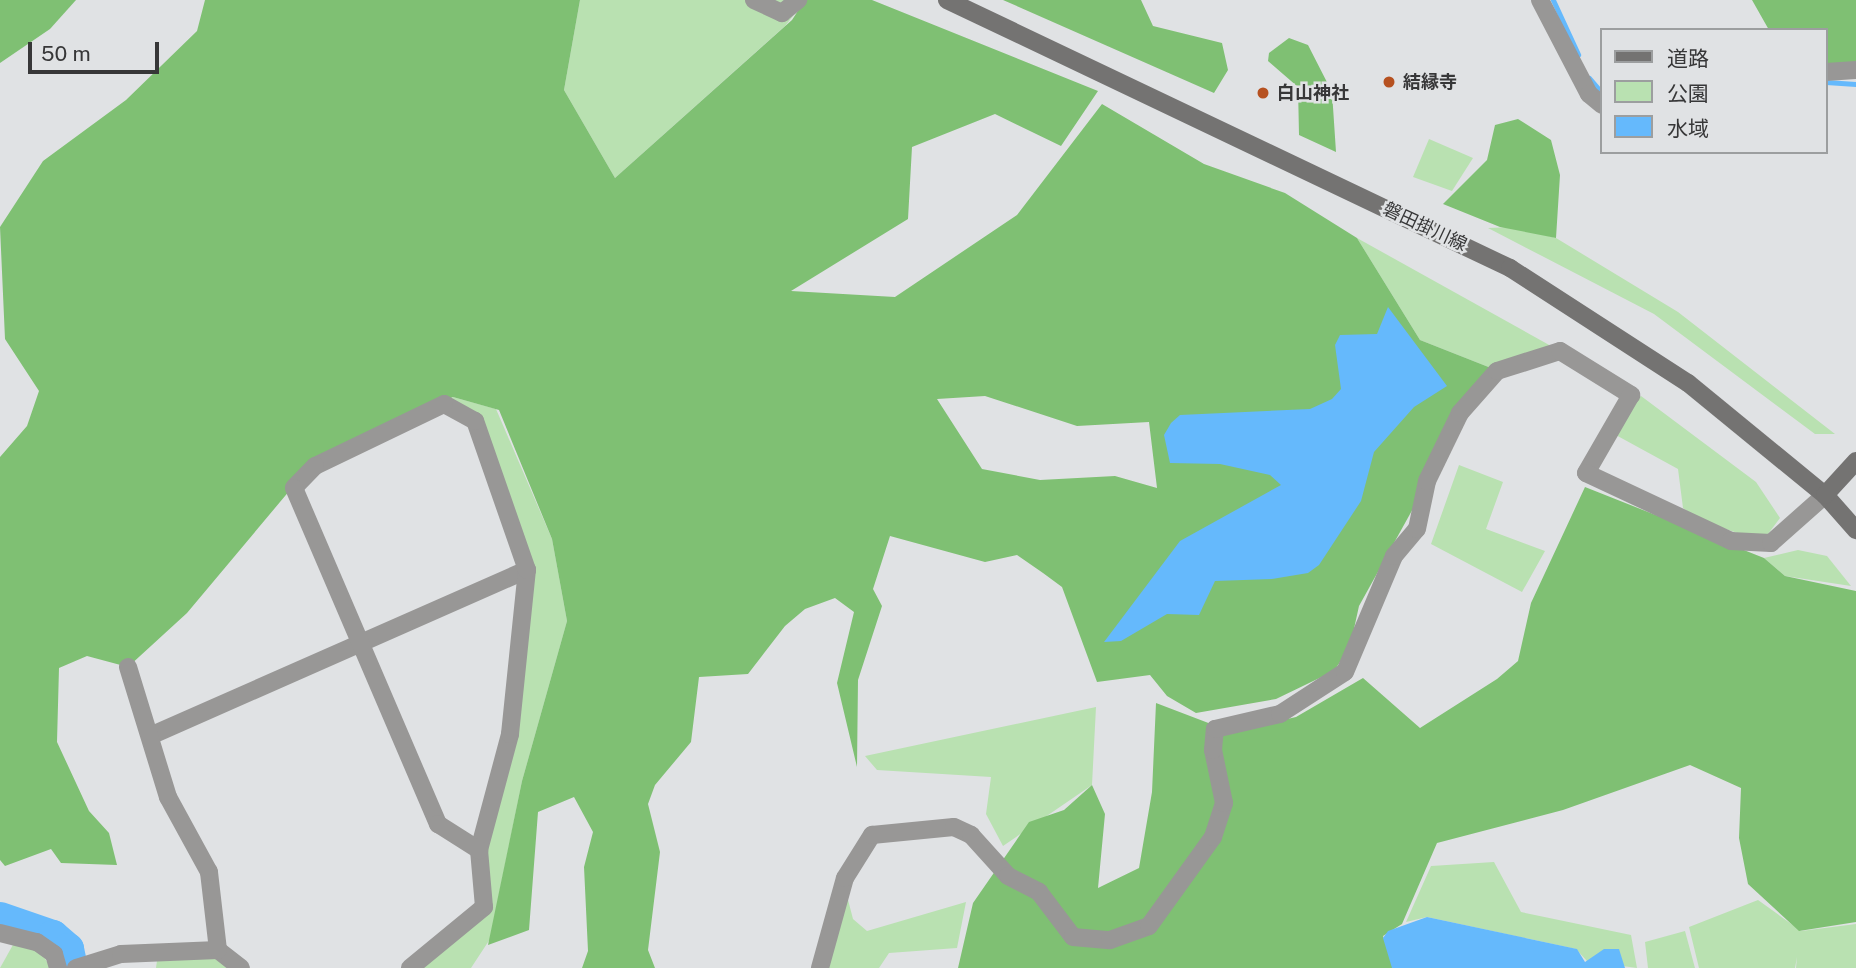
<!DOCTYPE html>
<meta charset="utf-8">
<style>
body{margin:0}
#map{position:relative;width:1856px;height:968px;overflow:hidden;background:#e0e2e4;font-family:"Public Sans","Noto Sans JP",sans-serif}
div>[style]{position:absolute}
.green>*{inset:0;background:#b9e1b1}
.forest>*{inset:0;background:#7fc073}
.water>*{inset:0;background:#65b9fc}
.stream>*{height:5px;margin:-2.5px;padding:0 2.5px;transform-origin:2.5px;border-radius:2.5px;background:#65b9fc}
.river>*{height:32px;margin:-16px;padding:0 16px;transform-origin:16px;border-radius:16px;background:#65b9fc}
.street>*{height:18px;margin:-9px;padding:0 9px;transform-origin:9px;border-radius:9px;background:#989796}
.secondary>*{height:18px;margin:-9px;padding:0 9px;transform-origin:9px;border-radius:9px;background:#747372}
.dots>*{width:19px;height:19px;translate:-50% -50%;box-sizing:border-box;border:4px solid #e0e2e4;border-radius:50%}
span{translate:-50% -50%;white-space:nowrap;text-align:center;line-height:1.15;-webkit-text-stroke:5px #e0e2e4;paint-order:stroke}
.poi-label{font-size:18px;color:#373738;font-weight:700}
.left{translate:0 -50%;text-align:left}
.street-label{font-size:18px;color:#373738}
.legend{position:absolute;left:1600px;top:28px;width:228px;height:126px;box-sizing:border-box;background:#e0e2e4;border:2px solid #9c9e9f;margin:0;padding:9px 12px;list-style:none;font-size:21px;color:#373738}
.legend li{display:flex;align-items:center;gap:14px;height:35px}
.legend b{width:35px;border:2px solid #9c9e9f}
.scale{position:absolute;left:28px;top:42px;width:131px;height:32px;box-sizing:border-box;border:4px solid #373738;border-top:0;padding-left:9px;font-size:21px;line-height:24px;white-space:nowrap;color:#373738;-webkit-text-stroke:5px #e0e2e4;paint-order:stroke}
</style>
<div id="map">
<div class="green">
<div style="clip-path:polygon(580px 0,806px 0,785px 26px,615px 178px,564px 90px)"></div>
<div style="clip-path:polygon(1429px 139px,1473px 158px,1452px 191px,1413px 177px)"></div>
<div style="clip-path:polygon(1513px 227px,1556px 238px,1678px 312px,1835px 434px,1815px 434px,1654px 314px,1488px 228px)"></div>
<div style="clip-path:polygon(1357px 238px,1560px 351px,1491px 368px,1420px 340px)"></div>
<div style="clip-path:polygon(1641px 396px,1756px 482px,1780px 518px,1768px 534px,1746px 536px,1700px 520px,1683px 508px,1678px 469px,1614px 434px)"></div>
<div style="clip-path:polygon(453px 397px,496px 409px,552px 539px,567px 621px,522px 781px,490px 939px,471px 968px,412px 968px,481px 916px,479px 850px,510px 734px,527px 570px,479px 432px,447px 405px)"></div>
<div style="clip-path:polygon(1459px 465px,1503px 482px,1486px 529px,1545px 551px,1522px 592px,1431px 544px)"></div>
<div style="clip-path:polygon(1798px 550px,1827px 556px,1851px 586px,1785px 576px,1764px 558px)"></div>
<div style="clip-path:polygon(1096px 707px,1092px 785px,1003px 846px,986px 814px,991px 777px,877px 770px,865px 756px)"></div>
<div style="clip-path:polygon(1494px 862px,1521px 912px,1631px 935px,1637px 968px,1587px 961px,1576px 949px,1427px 917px,1406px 922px,1431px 866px)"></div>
<div style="clip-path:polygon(846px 892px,853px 919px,867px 931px,966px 902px,957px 948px,889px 953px,879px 968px,827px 968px)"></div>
<div style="clip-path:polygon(1758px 900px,1801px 931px,1856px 924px,1856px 968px,1796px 968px,1797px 957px,1795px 968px,1699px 968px,1689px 927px)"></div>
<div style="clip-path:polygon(1685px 931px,1695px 968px,1648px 968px,1645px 942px)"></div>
<div style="clip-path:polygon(14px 943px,37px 946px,51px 968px,0 968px)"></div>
<div style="clip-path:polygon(218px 950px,240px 968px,156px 968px,158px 953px)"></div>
</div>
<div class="forest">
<div style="clip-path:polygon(0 0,76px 0,50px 29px,0 63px)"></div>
<div style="clip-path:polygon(evenodd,205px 0,580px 0,564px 90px,615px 178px,792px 20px,805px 0,872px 0,1098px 91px,1061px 146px,995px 114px,912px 147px,908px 219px,791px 291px,895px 297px,1017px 215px,1102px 104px,1204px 164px,1285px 193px,1357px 238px,1420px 340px,1491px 368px,1359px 606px,1350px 647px,1334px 671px,1276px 699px,1196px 713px,1167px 696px,1150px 675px,1097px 682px,1062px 587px,1043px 573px,1017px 555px,985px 562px,890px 536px,873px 589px,882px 606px,858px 680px,857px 767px,837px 683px,854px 612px,835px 598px,805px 609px,785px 626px,748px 674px,699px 677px,691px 742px,655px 785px,648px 804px,660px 852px,648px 950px,655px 968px,582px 968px,588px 951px,584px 867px,593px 832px,574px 797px,538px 812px,529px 930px,488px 945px,522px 781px,567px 621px,552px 539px,499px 410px,453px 397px,311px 465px,187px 613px,128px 667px,87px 656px,59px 668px,57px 742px,89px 811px,109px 833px,117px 865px,61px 863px,51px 849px,5px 866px,0 860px,0 457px,27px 426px,39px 391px,5px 339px,0 227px,43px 161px,126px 100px,197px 31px,205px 0,985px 396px,1077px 426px,1149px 422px,1157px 488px,1115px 476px,1040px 480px,982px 469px,937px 399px,985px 396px)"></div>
<div style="clip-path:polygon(1003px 0,1141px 0,1153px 26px,1222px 43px,1228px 70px,1214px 93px)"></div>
<div style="clip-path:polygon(1752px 0,1856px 0,1856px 63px,1826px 63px,1826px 30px,1769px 30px)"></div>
<div style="clip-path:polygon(1289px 38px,1308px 45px,1332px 92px,1336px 152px,1299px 135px,1298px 87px,1268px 61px,1269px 53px)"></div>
<div style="clip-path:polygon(1518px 119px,1551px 140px,1560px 175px,1556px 238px,1500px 227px,1443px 204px,1487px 160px,1495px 125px)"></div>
<div style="clip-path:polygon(1585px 487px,1764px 558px,1785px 576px,1856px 591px,1856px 922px,1799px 931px,1748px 884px,1739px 838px,1741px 788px,1690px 765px,1563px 810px,1437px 843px,1402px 924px,1383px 936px,1394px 968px,958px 968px,973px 903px,1029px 822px,1064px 810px,1092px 785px,1105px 814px,1098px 888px,1139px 868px,1152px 792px,1156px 703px,1232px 732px,1296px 717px,1363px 678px,1420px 728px,1497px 679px,1518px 661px,1531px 603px)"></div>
</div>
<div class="water">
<div style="clip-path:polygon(1388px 307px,1447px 386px,1414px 407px,1374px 452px,1361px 501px,1319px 565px,1308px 573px,1272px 579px,1215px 581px,1199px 615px,1167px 614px,1121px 641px,1104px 642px,1180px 541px,1281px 485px,1270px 475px,1220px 464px,1170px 463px,1164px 435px,1171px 423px,1180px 415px,1310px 409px,1332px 399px,1341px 389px,1335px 345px,1340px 335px,1377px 334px)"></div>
<div style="clip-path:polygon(1427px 917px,1577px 949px,1585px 962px,1604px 949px,1619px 949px,1625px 968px,1392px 968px,1383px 938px,1388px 931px)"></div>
</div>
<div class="stream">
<div style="left:1553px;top:0;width:60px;rotate:65.2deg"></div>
<div style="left:1589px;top:78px;width:20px;rotate:49deg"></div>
<div style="left:1826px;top:82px;width:30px;rotate:4deg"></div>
</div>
<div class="river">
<div style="left:0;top:918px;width:56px;rotate:18.8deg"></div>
<div style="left:53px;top:936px;width:20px;rotate:41deg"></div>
<div style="left:68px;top:949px;width:19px;rotate:78deg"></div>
</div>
<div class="street">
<div style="left:754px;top:0;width:31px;rotate:25deg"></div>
<div style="left:782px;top:13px;width:21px;rotate:-39deg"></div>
<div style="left:1540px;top:0;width:106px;rotate:62.5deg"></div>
<div style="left:1589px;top:94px;width:17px;rotate:40deg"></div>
<div style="left:1826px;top:72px;width:30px;rotate:-4deg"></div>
<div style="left:150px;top:736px;width:412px;rotate:-23.8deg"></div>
<div style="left:0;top:933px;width:38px;rotate:14deg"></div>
<div style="left:37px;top:942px;width:21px;rotate:35deg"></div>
<div style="left:54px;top:954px;width:15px;rotate:74deg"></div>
<div style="left:218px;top:950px;width:29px;rotate:38deg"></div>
<div style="left:76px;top:968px;width:47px;rotate:-17.3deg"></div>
<div style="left:121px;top:954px;width:97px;rotate:-2.4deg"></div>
<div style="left:218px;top:950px;width:79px;rotate:-96.6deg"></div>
<div style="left:209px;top:872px;width:85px;rotate:-118.7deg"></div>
<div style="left:168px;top:797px;width:136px;rotate:-107.1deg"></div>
<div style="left:410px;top:968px;width:96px;rotate:-39.5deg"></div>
<div style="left:484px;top:907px;width:57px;rotate:-95deg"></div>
<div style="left:479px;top:850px;width:120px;rotate:-75deg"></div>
<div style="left:510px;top:734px;width:165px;rotate:-84.1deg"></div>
<div style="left:527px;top:570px;width:158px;rotate:-109.2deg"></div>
<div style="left:475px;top:421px;width:35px;rotate:-151deg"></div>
<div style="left:444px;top:404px;width:143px;rotate:154.3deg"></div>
<div style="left:315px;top:466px;width:30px;rotate:134deg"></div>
<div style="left:294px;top:488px;width:366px;rotate:66.8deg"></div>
<div style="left:438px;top:824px;width:49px;rotate:32.4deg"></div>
<div style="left:820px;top:968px;width:93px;rotate:-74.5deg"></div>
<div style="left:845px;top:878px;width:51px;rotate:-57.9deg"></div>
<div style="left:872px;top:835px;width:82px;rotate:-5.6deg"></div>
<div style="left:954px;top:827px;width:19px;rotate:25deg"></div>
<div style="left:971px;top:835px;width:55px;rotate:47.9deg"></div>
<div style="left:1008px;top:876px;width:35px;rotate:27deg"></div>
<div style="left:1039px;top:892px;width:56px;rotate:52.9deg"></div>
<div style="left:1073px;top:937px;width:37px;rotate:5deg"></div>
<div style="left:1110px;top:940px;width:41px;rotate:-19.7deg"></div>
<div style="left:1149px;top:926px;width:110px;rotate:-54.3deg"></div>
<div style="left:1213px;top:837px;width:36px;rotate:-72deg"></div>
<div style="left:1224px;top:803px;width:54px;rotate:-101.7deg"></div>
<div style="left:1213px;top:750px;width:21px;rotate:-85deg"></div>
<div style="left:1215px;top:729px;width:67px;rotate:-13deg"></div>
<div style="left:1280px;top:714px;width:77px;rotate:-32.9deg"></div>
<div style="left:1345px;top:672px;width:126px;rotate:-67.1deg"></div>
<div style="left:1394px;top:556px;width:35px;rotate:-50deg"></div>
<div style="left:1417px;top:529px;width:49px;rotate:-78.2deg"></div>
<div style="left:1427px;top:481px;width:76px;rotate:-64.1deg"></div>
<div style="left:1460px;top:413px;width:56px;rotate:-48.6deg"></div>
<div style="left:1497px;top:371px;width:66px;rotate:-17.6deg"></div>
<div style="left:1560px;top:351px;width:84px;rotate:31.8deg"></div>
<div style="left:1631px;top:395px;width:90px;rotate:120deg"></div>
<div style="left:1586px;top:473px;width:160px;rotate:25.1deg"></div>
<div style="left:1731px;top:541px;width:40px;rotate:2.9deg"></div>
<div style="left:1771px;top:543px;width:72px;rotate:-41.6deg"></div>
</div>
<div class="secondary">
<div style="left:947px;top:0;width:624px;rotate:25.46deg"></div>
<div style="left:1510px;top:268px;width:212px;rotate:32.9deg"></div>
<div style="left:1688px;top:383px;width:177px;rotate:39.3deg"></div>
<div style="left:1825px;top:495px;width:47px;rotate:48.5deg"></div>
<div style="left:1825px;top:495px;width:46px;rotate:-47.6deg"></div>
</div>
<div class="dots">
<div style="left:1389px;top:82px;background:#b65120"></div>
<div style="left:1263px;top:93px;background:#b65120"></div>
</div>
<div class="poi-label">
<span class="left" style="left:1403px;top:82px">結縁寺</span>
<span class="left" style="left:1277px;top:93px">白山神社</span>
</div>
<div class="street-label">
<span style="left:1425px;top:227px;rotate:25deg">磐田掛川線</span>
</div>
<ul class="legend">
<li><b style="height:9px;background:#747372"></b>道路</li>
<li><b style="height:19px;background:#b9e1b1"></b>公園</li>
<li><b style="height:19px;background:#65b9fc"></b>水域</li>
</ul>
<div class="scale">50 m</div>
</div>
